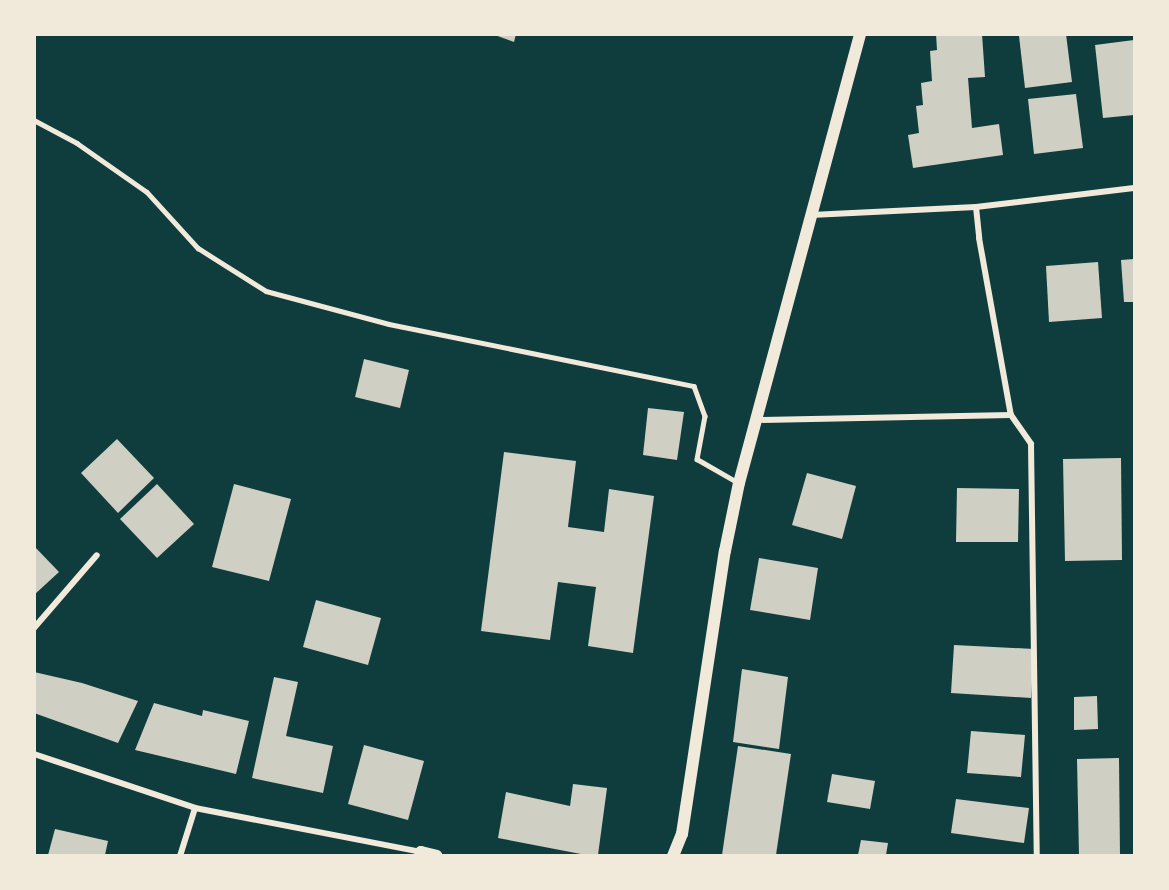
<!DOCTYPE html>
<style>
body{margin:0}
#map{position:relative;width:1169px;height:890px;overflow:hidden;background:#0f3d3e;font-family:"Golos Text",sans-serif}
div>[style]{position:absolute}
.building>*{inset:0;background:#cfcfc3}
.service>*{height:4.5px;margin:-2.25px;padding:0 2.25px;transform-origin:2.25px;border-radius:2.25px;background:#f1e9da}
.minor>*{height:6px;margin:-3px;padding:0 3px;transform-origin:3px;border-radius:3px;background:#f1e9da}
.secondary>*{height:12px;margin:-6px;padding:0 6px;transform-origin:6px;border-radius:6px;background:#f1e9da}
span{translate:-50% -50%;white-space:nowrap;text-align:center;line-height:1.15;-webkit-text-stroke:4.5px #f1e9da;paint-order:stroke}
.frame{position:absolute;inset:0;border:36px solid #f1e9da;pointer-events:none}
</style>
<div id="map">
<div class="building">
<div style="clip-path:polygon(492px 34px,516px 34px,514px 42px)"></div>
<div style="clip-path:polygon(936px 34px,982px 34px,985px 77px,968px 78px,972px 128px,999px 124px,1003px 155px,913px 168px,908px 135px,919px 133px,916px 106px,923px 105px,921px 83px,932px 81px,930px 51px,937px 50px)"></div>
<div style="clip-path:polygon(1035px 34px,1066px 34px,1072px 82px,1025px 88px,1019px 36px)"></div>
<div style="clip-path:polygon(1134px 40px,1134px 115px,1103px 118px,1095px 45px)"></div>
<div style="clip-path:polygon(1076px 94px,1083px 148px,1034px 154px,1028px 99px)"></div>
<div style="clip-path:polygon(1134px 259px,1134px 302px,1124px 302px,1121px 260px)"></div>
<div style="clip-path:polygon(1098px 262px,1102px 318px,1049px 322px,1046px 266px)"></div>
<div style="clip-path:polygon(364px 359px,409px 370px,400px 408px,355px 397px)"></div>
<div style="clip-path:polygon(648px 408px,684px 412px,677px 460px,643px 455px)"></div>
<div style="clip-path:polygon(117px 439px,154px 478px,118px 513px,81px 473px)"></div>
<div style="clip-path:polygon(504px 452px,576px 461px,568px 527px,604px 532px,609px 489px,654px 496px,633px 653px,588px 646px,596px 587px,558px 582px,550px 640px,481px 631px)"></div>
<div style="clip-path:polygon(1121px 458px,1122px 560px,1065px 561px,1063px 459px)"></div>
<div style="clip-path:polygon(807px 473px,856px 486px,842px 539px,792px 525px)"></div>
<div style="clip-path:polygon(157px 484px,194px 524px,157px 558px,120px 519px)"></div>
<div style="clip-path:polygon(234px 484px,291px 499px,269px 581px,212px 567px)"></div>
<div style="clip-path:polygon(957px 488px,1019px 489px,1018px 542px,956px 542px)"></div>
<div style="clip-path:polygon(34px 546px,59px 572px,34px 595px)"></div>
<div style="clip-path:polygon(759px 558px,818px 568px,810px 620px,750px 610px)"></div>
<div style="clip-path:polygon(316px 600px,381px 618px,368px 665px,303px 647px)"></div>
<div style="clip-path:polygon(954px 645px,1034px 649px,1031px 698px,951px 693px)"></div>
<div style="clip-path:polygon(742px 669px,788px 677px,779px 749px,733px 742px)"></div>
<div style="clip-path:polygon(34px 672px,82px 683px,138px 701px,118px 743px,34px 713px)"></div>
<div style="clip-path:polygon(274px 677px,298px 682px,286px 736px,333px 746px,323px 793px,252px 778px)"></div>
<div style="clip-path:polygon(1097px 696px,1098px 729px,1074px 730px,1074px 697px)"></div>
<div style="clip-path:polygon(154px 703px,202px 716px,203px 710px,249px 721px,236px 774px,135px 750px)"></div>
<div style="clip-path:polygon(971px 731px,1025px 735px,1021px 777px,967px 773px)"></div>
<div style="clip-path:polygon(364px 745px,424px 761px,408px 820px,348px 804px)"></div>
<div style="clip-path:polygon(738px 746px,791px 754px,776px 855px,722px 855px)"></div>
<div style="clip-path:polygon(1119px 758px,1120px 855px,1079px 855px,1077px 759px)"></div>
<div style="clip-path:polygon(832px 774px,875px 781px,870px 809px,827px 802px)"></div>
<div style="clip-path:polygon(573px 784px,607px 788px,598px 855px,586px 855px,498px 838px,506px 792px,570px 806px)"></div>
<div style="clip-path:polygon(956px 799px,1029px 808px,1024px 843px,951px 833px)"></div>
<div style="clip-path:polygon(55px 829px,108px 841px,105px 855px,48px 855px)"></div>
<div style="clip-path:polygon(861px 840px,888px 843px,886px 855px,858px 855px)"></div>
</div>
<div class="service">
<div style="left:34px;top:120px;width:49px;rotate:28.1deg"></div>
<div style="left:77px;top:143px;width:85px;rotate:35deg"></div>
<div style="left:147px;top:192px;width:76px;rotate:47.7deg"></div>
<div style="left:198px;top:248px;width:80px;rotate:32.3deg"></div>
<div style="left:266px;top:291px;width:127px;rotate:15deg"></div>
<div style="left:389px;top:324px;width:311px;rotate:11.5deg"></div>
<div style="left:694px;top:386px;width:32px;rotate:70deg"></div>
<div style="left:705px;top:416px;width:44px;rotate:100.5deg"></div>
<div style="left:697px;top:459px;width:46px;rotate:29.9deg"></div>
</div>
<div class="minor">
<div style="left:976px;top:207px;width:31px;rotate:84deg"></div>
<div style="left:979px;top:238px;width:180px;rotate:79.8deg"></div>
<div style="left:1011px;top:415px;width:35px;rotate:55deg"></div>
<div style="left:1031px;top:444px;width:412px;rotate:89.2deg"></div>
<div style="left:811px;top:215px;width:165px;rotate:-2.8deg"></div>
<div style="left:976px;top:207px;width:159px;rotate:-6.9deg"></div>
<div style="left:756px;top:420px;width:255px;rotate:-1.1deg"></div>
<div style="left:34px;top:628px;width:96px;rotate:-49.2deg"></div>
<div style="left:34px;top:754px;width:170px;rotate:18.5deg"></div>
<div style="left:195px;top:808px;width:230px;rotate:11deg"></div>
<div style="left:180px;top:856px;width:50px;rotate:-72.6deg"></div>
</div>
<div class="secondary">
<div style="left:420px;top:856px;width:4px;rotate:-76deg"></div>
<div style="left:421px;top:852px;width:16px;rotate:14deg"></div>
<div style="left:673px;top:856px;width:24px;rotate:-68deg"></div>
<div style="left:682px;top:834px;width:286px;rotate:-81.4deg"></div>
<div style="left:725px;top:551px;width:69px;rotate:-78.4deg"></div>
<div style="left:739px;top:483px;width:465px;rotate:-74.9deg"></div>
</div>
<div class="frame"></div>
</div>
